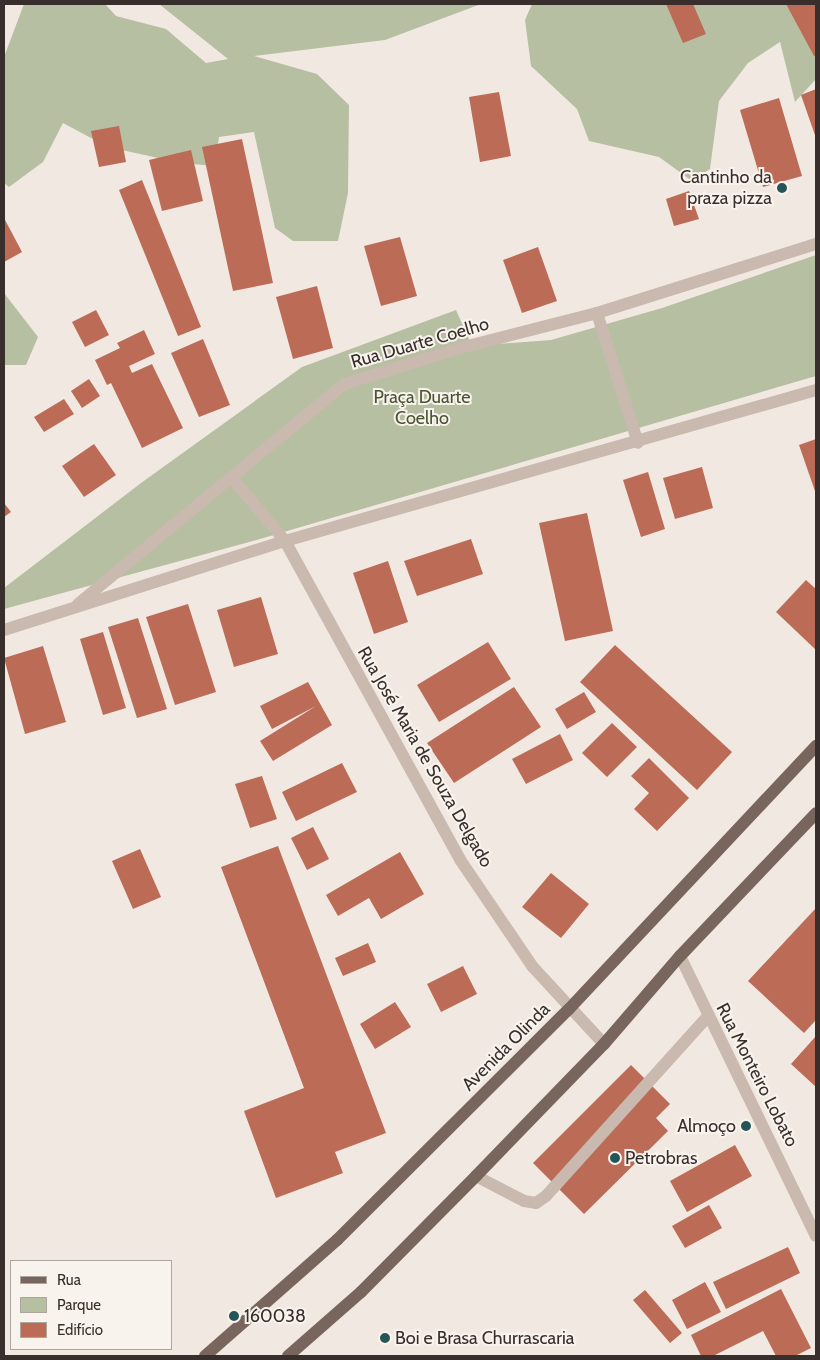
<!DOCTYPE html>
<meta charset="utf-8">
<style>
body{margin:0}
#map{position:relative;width:820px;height:1360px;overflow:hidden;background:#f1e9e1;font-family:Cabin,sans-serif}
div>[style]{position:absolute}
.green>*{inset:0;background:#b7bfa2}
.building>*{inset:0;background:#bb6b56}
.lane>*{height:12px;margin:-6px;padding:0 6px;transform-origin:6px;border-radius:6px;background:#c9b9ae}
.street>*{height:12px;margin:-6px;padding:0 6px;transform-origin:6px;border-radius:6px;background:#c9b9ae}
.primary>*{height:12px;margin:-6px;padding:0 6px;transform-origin:6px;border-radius:6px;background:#78665e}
.dots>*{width:14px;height:14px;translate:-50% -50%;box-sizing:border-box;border:2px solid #f9f3ee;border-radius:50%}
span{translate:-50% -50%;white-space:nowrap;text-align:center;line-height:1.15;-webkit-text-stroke:4px #f9f3ee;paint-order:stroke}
.poi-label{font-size:18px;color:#382f2c}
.right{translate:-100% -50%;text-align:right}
.left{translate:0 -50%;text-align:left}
.street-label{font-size:18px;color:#382f2c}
.park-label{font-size:18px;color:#495432}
.frame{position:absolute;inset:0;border:5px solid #382f2c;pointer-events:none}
.legend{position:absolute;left:10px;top:1260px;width:162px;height:90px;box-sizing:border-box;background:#f9f3ee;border:1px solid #aca5a0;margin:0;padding:6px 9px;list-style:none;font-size:15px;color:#382f2c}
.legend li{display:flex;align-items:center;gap:10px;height:25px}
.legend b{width:25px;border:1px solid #aca5a0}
</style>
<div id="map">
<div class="green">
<div style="clip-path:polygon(24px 4px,105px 4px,116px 16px,166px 29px,206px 63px,228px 59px,159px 4px,481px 4px,385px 40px,254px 56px,317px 74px,349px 105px,348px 193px,338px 241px,293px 241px,275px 228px,254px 132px,219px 137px,215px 166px,181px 163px,108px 147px,63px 123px,43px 162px,9px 187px,4px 183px,4px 57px)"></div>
<div style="clip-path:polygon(532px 4px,816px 4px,816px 79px,795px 102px,780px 42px,748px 63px,719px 101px,710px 169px,692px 181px,659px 157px,589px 141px,577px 109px,531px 66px,525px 20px)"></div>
<div style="clip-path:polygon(816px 255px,816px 376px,253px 541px,4px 609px,4px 588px,141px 483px,302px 367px,456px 310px,472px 346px,551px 340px,662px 308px)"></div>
<div style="clip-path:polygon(4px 293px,38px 337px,26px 365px,4px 365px)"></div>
</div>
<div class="building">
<div style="clip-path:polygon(666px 4px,693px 4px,706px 34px,683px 43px)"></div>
<div style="clip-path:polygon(786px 4px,816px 4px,816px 55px,814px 56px)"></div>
<div style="clip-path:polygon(816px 89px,816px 138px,801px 95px)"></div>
<div style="clip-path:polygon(499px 92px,511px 156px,480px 162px,469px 97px)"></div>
<div style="clip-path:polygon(779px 98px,802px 176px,763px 187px,740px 110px)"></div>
<div style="clip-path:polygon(119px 126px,126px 162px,99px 167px,91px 131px)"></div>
<div style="clip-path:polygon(242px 139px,273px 283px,233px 291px,202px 147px)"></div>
<div style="clip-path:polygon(191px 150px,203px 201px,162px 211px,149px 160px)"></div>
<div style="clip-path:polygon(142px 180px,201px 327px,178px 336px,119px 190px)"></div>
<div style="clip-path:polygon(689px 191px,699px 219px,674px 226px,666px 199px)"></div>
<div style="clip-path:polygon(4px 218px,22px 252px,4px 262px)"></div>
<div style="clip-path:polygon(400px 237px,417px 296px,381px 306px,364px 246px)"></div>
<div style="clip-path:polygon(538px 247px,557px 301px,522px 313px,503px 260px)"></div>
<div style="clip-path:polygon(317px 286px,333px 348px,293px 359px,276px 297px)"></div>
<div style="clip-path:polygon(96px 310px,109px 335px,85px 347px,72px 322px)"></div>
<div style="clip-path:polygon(144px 330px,155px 354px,129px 366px,132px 373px,152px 364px,183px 428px,142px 448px,111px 383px,107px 385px,95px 360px,120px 348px,117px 343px)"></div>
<div style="clip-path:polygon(203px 339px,230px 405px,199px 417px,171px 353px)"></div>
<div style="clip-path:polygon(89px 379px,100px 396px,82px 408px,71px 391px)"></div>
<div style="clip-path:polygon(64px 399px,74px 414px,44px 432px,34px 417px)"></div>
<div style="clip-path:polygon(816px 439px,816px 494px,799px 445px)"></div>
<div style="clip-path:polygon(94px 444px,116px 475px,84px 497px,62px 466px)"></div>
<div style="clip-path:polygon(702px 467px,713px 508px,675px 519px,663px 478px)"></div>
<div style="clip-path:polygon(648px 472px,665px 529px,641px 537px,623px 480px)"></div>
<div style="clip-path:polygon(4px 503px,11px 512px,4px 517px)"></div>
<div style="clip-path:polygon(587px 513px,613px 631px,565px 641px,539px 523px)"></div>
<div style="clip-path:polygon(471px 539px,483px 574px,417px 596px,404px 561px)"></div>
<div style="clip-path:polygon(388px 561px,408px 622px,374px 634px,353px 573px)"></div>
<div style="clip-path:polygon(806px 580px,816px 589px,816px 650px,776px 612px)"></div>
<div style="clip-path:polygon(261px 597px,278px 654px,234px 667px,217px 610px)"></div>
<div style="clip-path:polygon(188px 604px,216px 692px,175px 705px,146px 617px)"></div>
<div style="clip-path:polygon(138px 618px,167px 709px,137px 718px,108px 627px)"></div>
<div style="clip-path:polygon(103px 632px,126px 708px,103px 715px,80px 639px)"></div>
<div style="clip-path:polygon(488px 642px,511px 679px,439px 722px,417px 685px)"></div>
<div style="clip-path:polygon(615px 645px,732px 752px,697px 790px,580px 682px)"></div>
<div style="clip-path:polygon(43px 646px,66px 722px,25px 734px,4px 658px)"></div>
<div style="clip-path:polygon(308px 682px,332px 725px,273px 761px,260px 741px,316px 706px,272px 729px,260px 706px)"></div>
<div style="clip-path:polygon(514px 687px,541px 727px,454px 783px,427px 743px)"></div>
<div style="clip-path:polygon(584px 692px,596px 712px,567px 729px,555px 709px)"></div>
<div style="clip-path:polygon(612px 723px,637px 747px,607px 777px,582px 753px)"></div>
<div style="clip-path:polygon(560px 734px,573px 760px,526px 784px,512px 759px)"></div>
<div style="clip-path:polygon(649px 758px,689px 798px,657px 831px,634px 809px,649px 793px,631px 776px)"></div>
<div style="clip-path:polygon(342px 763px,357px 792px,296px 821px,282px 792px)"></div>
<div style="clip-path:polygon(262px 776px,277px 819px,250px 828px,235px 784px)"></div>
<div style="clip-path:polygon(313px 827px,329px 859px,307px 870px,291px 838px)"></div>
<div style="clip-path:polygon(278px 846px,386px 1133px,335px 1152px,343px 1173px,276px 1198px,244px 1111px,304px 1088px,221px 867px)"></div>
<div style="clip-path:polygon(140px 849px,161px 897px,133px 909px,112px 861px)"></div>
<div style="clip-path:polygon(400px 852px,424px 894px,381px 919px,369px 898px,338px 916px,326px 895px)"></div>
<div style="clip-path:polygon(551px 873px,589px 904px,561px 938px,522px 907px)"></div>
<div style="clip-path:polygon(816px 908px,816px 1020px,804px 1033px,748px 981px)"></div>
<div style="clip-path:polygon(368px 943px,376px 962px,343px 976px,335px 958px)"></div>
<div style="clip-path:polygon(463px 966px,477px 994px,441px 1012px,427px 984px)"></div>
<div style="clip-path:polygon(395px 1002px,411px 1027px,375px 1049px,360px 1024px)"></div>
<div style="clip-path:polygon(816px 1036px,816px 1087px,791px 1064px)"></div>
<div style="clip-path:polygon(631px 1065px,670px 1104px,656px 1118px,668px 1131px,584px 1214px,533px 1163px)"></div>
<div style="clip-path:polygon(735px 1145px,752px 1176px,687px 1212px,670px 1181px)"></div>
<div style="clip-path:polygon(709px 1205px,722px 1228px,685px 1248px,672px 1226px)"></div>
<div style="clip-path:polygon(788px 1247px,800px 1273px,726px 1309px,713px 1282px)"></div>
<div style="clip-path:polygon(705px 1282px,721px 1312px,687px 1329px,672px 1300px)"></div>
<div style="clip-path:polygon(781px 1289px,811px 1348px,795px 1356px,776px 1356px,763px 1331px,713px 1356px,701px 1356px,691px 1335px)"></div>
<div style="clip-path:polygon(645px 1290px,682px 1333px,670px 1343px,633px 1300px)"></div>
</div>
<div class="lane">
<div style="left:476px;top:1176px;width:54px;rotate:27.5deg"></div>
<div style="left:524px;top:1201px;width:12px;rotate:9deg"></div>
<div style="left:536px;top:1203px;width:12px;rotate:-35deg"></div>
<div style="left:546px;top:1196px;width:242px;rotate:-48deg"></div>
</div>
<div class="street">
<div style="left:597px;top:313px;width:136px;rotate:72.5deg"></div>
<div style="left:231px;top:477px;width:84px;rotate:49.8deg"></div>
<div style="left:285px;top:541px;width:365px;rotate:61.2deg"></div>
<div style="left:461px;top:861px;width:127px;rotate:55.9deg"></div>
<div style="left:532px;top:966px;width:106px;rotate:47.3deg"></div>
<div style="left:78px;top:604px;width:345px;rotate:-39.6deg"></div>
<div style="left:344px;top:384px;width:121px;rotate:-17.2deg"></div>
<div style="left:460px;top:348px;width:141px;rotate:-14.3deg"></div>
<div style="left:597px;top:313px;width:230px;rotate:-17.5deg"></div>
<div style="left:4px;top:630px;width:295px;rotate:-17.6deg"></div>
<div style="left:285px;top:541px;width:552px;rotate:-15.87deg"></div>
<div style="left:680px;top:956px;width:311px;rotate:64.1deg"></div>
</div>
<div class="primary">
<div style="left:205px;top:1356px;width:176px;rotate:-41.3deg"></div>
<div style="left:337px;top:1240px;width:327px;rotate:-44.9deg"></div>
<div style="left:569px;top:1009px;width:361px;rotate:-46.8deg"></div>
<div style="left:288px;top:1356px;width:97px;rotate:-41.2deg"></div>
<div style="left:361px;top:1292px;width:163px;rotate:-45.2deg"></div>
<div style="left:476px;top:1176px;width:184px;rotate:-45.9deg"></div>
<div style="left:604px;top:1044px;width:116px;rotate:-49.2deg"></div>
<div style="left:680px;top:956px;width:197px;rotate:-46.4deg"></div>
</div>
<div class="dots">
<div style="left:782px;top:188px;background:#255556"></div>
<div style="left:746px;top:1126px;background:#255556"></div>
<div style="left:615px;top:1158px;background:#255556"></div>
<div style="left:234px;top:1316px;background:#255556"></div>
<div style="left:385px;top:1338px;background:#255556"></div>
</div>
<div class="poi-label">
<span class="right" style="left:772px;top:188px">Cantinho da<br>praza pizza</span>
<span class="right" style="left:736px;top:1126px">Almoço</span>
<span class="left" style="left:625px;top:1158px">Petrobras</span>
<span class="left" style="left:244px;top:1316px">160038</span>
<span class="left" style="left:395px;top:1338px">Boi e Brasa Churrascaria</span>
</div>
<div class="street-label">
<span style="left:420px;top:343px;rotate:-16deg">Rua Duarte Coelho</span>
<span style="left:425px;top:757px;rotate:60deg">Rua José Maria de Souza Delgado</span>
<span style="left:506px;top:1047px;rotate:-45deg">Avenida Olinda</span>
<span style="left:757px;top:1075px;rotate:63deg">Rua Monteiro Lobato</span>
</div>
<div class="park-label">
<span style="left:422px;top:408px">Praça Duarte<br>Coelho</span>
</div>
<div class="frame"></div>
<ul class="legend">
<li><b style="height:6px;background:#78665e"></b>Rua</li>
<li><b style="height:14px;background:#b7bfa2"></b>Parque</li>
<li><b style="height:14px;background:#bb6b56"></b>Edifício</li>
</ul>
</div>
